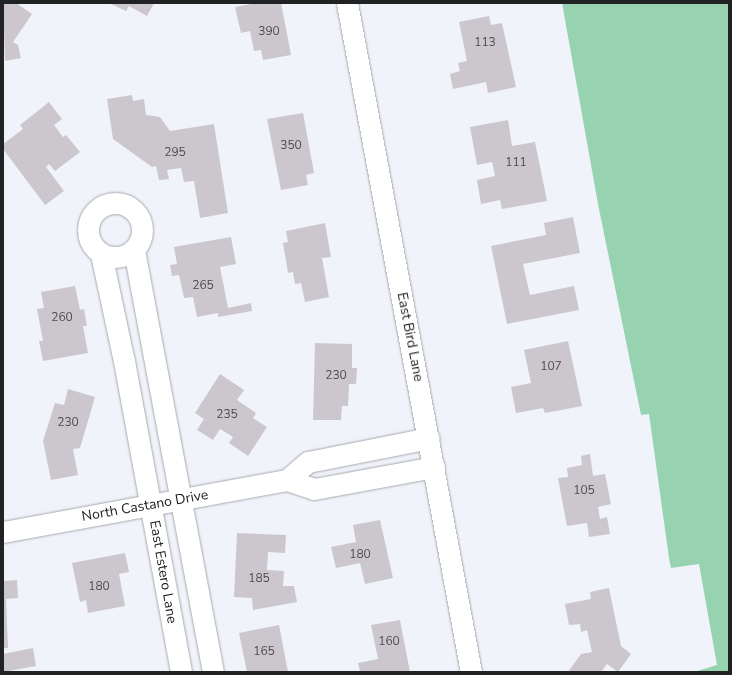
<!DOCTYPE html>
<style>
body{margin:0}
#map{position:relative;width:732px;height:675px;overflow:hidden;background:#f1f3fa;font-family:"Nunito Sans",sans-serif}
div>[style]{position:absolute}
.green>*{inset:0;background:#98d3b1}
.building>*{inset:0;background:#ccc7cd}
.roads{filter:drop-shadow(0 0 1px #a8a9b0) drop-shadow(0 0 1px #a8a9b0)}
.minor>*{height:21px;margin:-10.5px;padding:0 10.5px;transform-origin:10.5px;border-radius:10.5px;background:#fff}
.minor>.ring{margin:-10.5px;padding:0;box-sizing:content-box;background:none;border:21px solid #fff;border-radius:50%}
span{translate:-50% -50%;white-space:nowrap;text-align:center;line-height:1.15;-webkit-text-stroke:3px #fff;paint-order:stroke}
.number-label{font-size:12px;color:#4c4b4e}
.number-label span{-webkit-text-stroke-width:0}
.street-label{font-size:14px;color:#212224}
.frame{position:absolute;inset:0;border:4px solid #212224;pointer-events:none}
</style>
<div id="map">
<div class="green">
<div style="clip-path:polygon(562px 3px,729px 3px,729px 672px,694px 672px,717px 665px,699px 564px,671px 568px,669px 558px,649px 414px,641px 415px,598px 204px)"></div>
</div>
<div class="building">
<div style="clip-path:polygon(3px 3px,16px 3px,32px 14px,13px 42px,18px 45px,21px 58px,5px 61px)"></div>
<div style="clip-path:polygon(109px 3px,154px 3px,147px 16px,129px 6px,126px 11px)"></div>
<div style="clip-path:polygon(256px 3px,281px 3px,291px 55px,263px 60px,261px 50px,254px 51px,250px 31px,241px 33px,235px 7px)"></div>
<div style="clip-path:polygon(489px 16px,491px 25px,502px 23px,516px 87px,488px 93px,486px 82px,453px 89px,450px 74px,460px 71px,458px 63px,467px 61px,459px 22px)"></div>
<div style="clip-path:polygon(132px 95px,133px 101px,144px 99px,146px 115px,160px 117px,170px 131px,214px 124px,228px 213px,200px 218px,194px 181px,184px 182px,181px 168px,167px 170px,169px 179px,159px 180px,156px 166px,152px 167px,113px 139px,107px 99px)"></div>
<div style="clip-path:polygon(49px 102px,62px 119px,54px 125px,63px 137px,66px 135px,80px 152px,55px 171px,49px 164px,46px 167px,64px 191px,45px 205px,3px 149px,3px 144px,23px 129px,20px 125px)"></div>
<div style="clip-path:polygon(303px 113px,314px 173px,306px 175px,308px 185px,281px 190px,267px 119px)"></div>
<div style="clip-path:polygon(508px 120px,512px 146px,535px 142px,547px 201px,502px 209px,500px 200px,481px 204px,477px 180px,495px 176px,492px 162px,477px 165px,470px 127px)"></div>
<div style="clip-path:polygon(573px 217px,580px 253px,523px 264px,530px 295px,574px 286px,579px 310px,507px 324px,491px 246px,546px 235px,544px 223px)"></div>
<div style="clip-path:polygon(325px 223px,331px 257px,322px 258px,329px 297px,305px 302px,301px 283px,295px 284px,293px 272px,288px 273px,283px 243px,288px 242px,286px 231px)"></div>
<div style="clip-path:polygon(231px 237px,236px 264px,220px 267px,228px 308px,251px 303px,252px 311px,218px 317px,218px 313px,197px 317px,193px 297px,184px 298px,179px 275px,172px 276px,170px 265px,177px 264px,174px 247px)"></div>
<div style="clip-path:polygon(75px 286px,80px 310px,84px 309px,87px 326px,83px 326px,88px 353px,43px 361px,39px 341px,43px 341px,37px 309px,44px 308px,41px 292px)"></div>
<div style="clip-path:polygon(568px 341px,582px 406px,545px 413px,543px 408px,516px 413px,511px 387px,531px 383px,524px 350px)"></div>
<div style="clip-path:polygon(315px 343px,352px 344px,352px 368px,357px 368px,356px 384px,349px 384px,348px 406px,342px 406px,341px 420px,313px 420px)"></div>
<div style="clip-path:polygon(220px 374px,244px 390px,237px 400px,256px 413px,253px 418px,267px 427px,248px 456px,229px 443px,233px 437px,220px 429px,213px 440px,197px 430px,204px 419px,195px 413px)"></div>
<div style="clip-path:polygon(68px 389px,95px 397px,80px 448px,73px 449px,78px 475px,51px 480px,43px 441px,55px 403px,64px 405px)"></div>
<div style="clip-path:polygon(590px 454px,593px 476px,605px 474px,611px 504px,598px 507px,600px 519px,607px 517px,610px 534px,589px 537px,587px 523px,567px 526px,558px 478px,568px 477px,567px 468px,582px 465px,581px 456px)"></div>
<div style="clip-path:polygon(380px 520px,393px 578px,365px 584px,360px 563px,336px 568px,331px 547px,356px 542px,353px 525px)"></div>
<div style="clip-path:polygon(237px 533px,286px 535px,285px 553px,268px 552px,267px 570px,284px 571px,283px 586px,294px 586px,297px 602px,253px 610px,252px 598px,234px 597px)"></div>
<div style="clip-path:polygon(125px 553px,129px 572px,119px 574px,125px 606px,88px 613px,86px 600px,80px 602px,72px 563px)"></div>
<div style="clip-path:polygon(17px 580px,18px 598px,6px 599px,8px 648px,3px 648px,3px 581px)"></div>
<div style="clip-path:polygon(609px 588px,621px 646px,631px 654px,618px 672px,607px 664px,601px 672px,568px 672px,581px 654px,592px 652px,587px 630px,581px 632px,580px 624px,569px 625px,565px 604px,591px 599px,590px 592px)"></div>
<div style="clip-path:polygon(400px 620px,410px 672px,360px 672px,358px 663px,378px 659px,371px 625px)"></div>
<div style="clip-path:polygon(279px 625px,288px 672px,247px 672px,239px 633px)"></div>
<div style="clip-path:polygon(33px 648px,36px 666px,3px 672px,3px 654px)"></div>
</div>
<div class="roads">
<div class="minor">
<div style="left:347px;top:3px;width:680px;rotate:79.5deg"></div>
<div class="ring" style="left:88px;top:203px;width:33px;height:33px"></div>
<div style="left:134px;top:250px;width:429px;rotate:79.4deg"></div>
<div style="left:101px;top:254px;width:109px;rotate:77.9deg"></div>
<div style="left:124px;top:361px;width:316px;rotate:79.6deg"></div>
<div style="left:287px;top:480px;width:28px;rotate:-41deg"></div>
<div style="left:308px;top:462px;width:123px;rotate:-11.2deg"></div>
<div style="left:3px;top:532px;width:289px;rotate:-10.4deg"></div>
<div style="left:287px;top:480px;width:28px;rotate:18deg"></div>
<div style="left:314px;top:489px;width:122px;rotate:-10.4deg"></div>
</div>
</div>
<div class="number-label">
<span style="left:269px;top:32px">390</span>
<span style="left:485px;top:43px">113</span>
<span style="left:291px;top:146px">350</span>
<span style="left:175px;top:153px">295</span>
<span style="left:516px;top:163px">111</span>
<span style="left:203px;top:286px">265</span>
<span style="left:62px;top:318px">260</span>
<span style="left:551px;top:367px">107</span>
<span style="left:336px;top:376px">230</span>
<span style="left:227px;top:415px">235</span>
<span style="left:68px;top:423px">230</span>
<span style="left:584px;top:491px">105</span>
<span style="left:360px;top:555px">180</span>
<span style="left:259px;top:579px">185</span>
<span style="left:99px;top:587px">180</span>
<span style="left:389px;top:642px">160</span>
<span style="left:264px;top:652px">165</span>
</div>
<div class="street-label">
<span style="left:410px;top:337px;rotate:79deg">East Bird Lane</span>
<span style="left:145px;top:506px;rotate:-10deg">North Castano Drive</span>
<span style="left:163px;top:572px;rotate:80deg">East Estero Lane</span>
</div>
<div class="frame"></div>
</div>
